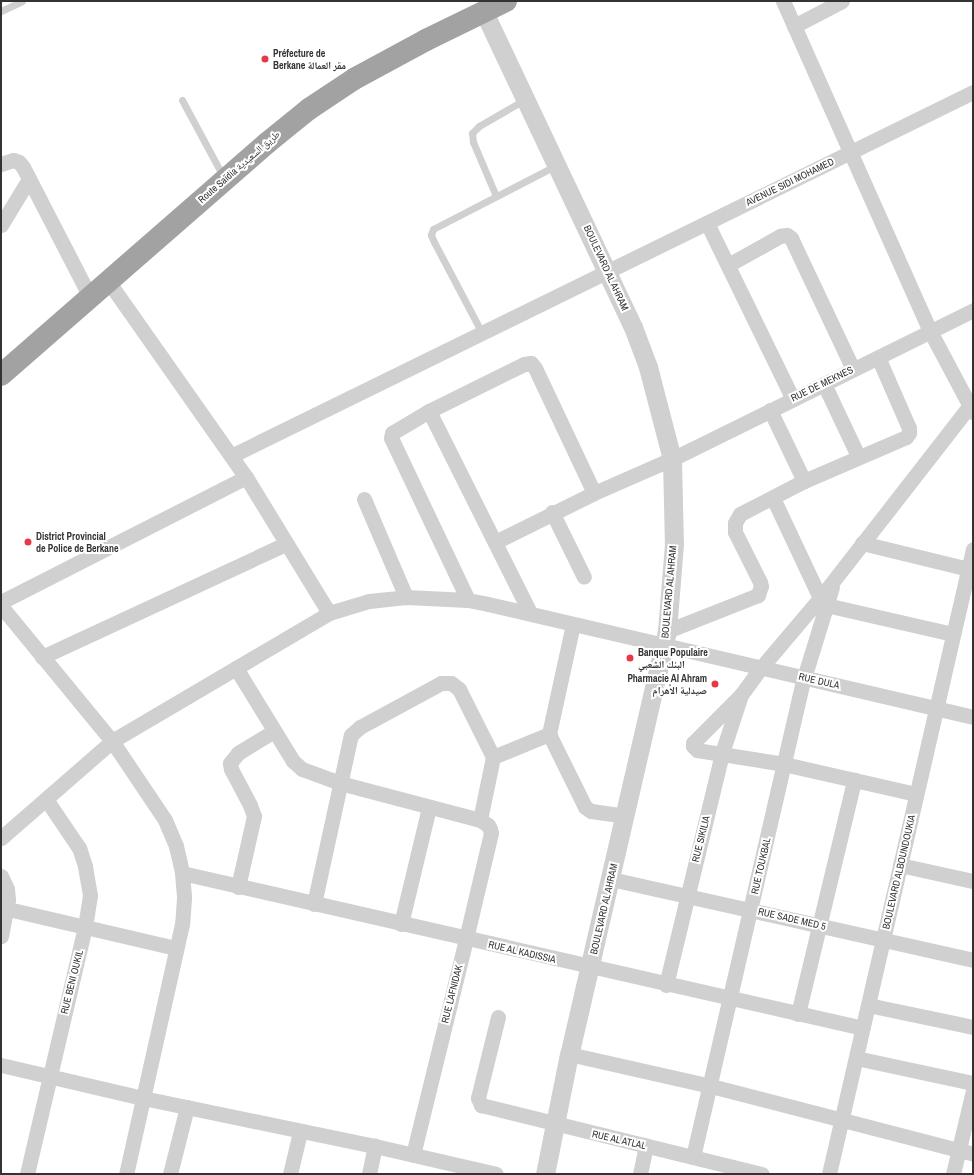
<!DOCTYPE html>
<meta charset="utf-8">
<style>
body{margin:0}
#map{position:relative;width:974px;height:1175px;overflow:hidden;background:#fff;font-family:"Archivo Narrow","Noto Naskh Arabic",sans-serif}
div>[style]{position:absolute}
.service>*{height:7px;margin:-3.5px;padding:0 3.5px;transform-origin:3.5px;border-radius:3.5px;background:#d0d0d0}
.minor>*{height:15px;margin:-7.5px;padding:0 7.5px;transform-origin:7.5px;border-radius:7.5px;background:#d0d0d0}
.tertiary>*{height:19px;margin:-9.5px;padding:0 9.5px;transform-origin:9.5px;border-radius:9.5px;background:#d0d0d0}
.trunk>*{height:22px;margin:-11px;padding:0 11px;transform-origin:11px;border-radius:11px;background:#a2a2a2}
.dots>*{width:11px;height:11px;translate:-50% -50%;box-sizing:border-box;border:2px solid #fff;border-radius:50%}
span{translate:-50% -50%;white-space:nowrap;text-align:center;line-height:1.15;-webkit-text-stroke:4px #fff;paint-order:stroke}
.poi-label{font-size:10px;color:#333;font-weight:700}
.left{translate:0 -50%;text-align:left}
.right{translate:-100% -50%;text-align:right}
.street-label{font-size:10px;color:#333}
.frame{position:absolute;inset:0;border:2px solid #333;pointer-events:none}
</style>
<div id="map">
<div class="service">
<div style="left:1px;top:11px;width:23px;rotate:-25deg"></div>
<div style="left:182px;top:100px;width:89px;rotate:61.7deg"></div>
<div style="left:496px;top:196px;width:59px;rotate:-113.1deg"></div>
<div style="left:473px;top:142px;width:9px;rotate:-96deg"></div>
<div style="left:472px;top:133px;width:10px;rotate:-45deg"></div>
<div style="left:479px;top:126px;width:52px;rotate:-30deg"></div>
<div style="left:482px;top:333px;width:103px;rotate:-117.8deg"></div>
<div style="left:434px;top:242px;width:8px;rotate:-113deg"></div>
<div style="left:431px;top:235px;width:6px;rotate:-72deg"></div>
<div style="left:433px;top:229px;width:137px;rotate:-27.3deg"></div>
</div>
<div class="minor">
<div style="left:783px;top:1px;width:361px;rotate:66deg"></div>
<div style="left:930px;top:331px;width:92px;rotate:62deg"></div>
<div style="left:794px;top:26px;width:54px;rotate:-27.5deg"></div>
<div style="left:1px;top:164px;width:13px;rotate:-18deg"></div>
<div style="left:13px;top:160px;width:6px;rotate:18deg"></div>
<div style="left:19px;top:162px;width:6px;rotate:51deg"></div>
<div style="left:23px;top:167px;width:146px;rotate:62.7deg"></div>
<div style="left:707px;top:223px;width:196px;rotate:64deg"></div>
<div style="left:1px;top:225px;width:54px;rotate:-58.7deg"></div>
<div style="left:728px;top:265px;width:60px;rotate:-29.1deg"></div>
<div style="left:780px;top:236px;width:7px;rotate:-8deg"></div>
<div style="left:787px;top:235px;width:5px;rotate:37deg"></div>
<div style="left:791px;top:238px;width:145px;rotate:64.7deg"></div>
<div style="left:108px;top:281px;width:240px;rotate:54.9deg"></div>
<div style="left:246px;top:477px;width:159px;rotate:58.6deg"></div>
<div style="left:824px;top:384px;width:80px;rotate:64.7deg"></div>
<div style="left:770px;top:410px;width:79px;rotate:64.4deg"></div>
<div style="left:429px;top:411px;width:226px;rotate:63.4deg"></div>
<div style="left:231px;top:456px;width:826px;rotate:-26.13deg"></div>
<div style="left:773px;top:498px;width:110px;rotate:64.8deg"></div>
<div style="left:364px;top:499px;width:107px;rotate:66.8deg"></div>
<div style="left:552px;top:512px;width:72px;rotate:63.8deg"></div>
<div style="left:495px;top:542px;width:110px;rotate:-26.3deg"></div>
<div style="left:594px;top:493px;width:85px;rotate:-23.6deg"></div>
<div style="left:672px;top:459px;width:336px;rotate:-26.3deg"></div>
<div style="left:862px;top:543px;width:114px;rotate:13.7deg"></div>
<div style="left:468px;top:600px;width:179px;rotate:-115.4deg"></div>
<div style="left:391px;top:438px;width:5px;rotate:-79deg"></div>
<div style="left:392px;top:433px;width:43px;rotate:-30.7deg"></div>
<div style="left:429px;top:411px;width:106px;rotate:-26.3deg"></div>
<div style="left:524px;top:364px;width:7px;rotate:-8deg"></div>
<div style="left:531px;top:363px;width:6px;rotate:51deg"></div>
<div style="left:535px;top:368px;width:138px;rotate:64.7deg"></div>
<div style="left:1px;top:602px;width:275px;rotate:-27deg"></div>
<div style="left:826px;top:605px;width:130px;rotate:12.9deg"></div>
<div style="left:1px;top:606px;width:175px;rotate:50.6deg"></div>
<div style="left:112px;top:741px;width:95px;rotate:56.1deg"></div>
<div style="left:165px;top:820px;width:28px;rotate:67deg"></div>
<div style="left:176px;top:846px;width:28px;rotate:77deg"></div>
<div style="left:182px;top:873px;width:25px;rotate:85deg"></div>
<div style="left:184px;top:898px;width:26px;rotate:94deg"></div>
<div style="left:182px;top:924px;width:256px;rotate:102.6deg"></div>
<div style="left:573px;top:624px;width:113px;rotate:102.3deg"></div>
<div style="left:549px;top:734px;width:81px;rotate:63.7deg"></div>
<div style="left:585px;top:807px;width:7px;rotate:34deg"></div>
<div style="left:591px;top:811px;width:34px;rotate:8deg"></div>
<div style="left:667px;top:631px;width:98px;rotate:-21.6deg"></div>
<div style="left:758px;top:595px;width:9px;rotate:-72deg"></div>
<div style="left:761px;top:586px;width:4px;rotate:-104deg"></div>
<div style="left:760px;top:582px;width:56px;rotate:-116.6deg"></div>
<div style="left:735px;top:532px;width:9px;rotate:-90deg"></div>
<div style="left:735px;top:523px;width:10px;rotate:-61deg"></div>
<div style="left:740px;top:514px;width:72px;rotate:-27.3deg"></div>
<div style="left:804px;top:481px;width:111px;rotate:-23.3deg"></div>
<div style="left:906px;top:437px;width:5px;rotate:-53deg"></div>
<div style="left:909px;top:433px;width:5px;rotate:-90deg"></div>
<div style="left:909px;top:428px;width:77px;rotate:-113.6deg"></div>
<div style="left:42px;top:657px;width:268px;rotate:-24.9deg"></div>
<div style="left:236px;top:668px;width:109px;rotate:58.5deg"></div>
<div style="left:293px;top:761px;width:12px;rotate:42deg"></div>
<div style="left:302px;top:769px;width:40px;rotate:20.2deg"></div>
<div style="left:340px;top:783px;width:145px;rotate:14.8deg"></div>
<div style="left:480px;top:820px;width:9px;rotate:32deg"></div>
<div style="left:488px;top:825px;width:4px;rotate:63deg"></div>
<div style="left:490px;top:829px;width:4px;rotate:76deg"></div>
<div style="left:491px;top:833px;width:109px;rotate:103.3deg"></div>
<div style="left:466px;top:939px;width:222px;rotate:103.8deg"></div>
<div style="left:493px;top:757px;width:61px;rotate:-22.3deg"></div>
<div style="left:916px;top:794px;width:135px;rotate:-167.2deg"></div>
<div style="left:784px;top:764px;width:88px;rotate:-170.9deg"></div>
<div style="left:697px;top:750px;width:6px;rotate:-135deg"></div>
<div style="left:693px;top:746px;width:3px;rotate:-90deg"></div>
<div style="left:693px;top:743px;width:68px;rotate:-45deg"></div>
<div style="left:741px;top:695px;width:32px;rotate:-54deg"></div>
<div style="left:760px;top:669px;width:93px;rotate:-49.8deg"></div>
<div style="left:820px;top:598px;width:244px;rotate:-52.1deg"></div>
<div style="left:1px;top:838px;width:147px;rotate:-41.1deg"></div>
<div style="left:112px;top:741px;width:252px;rotate:-30.5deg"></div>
<div style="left:329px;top:613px;width:42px;rotate:-16.7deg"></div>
<div style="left:369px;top:601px;width:37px;rotate:-6deg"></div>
<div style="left:406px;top:597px;width:62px;rotate:2.8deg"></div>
<div style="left:468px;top:600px;width:20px;rotate:11deg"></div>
<div style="left:488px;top:604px;width:498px;rotate:13.1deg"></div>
<div style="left:900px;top:865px;width:75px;rotate:12.4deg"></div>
<div style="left:182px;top:873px;width:698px;rotate:12.82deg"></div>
<div style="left:1px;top:876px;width:14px;rotate:65deg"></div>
<div style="left:7px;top:889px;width:11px;rotate:85deg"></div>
<div style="left:8px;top:900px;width:37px;rotate:101deg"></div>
<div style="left:611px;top:879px;width:371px;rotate:12.6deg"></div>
<div style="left:238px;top:887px;width:73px;rotate:-77.3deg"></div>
<div style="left:254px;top:816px;width:12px;rotate:-110deg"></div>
<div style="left:250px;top:805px;width:41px;rotate:-117.8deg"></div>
<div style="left:231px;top:769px;width:6px;rotate:-99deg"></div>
<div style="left:230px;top:763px;width:13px;rotate:-51deg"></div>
<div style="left:238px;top:753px;width:42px;rotate:-31.4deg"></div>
<div style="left:314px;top:904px;width:173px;rotate:-77.7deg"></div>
<div style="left:351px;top:735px;width:12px;rotate:-42deg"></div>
<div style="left:360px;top:727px;width:92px;rotate:-28.5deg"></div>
<div style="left:441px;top:683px;width:10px"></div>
<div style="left:451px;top:683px;width:10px;rotate:37deg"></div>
<div style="left:459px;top:689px;width:76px;rotate:63.4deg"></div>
<div style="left:493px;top:757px;width:64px;rotate:101.7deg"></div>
<div style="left:8px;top:909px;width:172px;rotate:13.1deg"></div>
<div style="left:401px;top:924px;width:120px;rotate:-76.5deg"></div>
<div style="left:666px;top:985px;width:239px;rotate:-76.4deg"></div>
<div style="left:722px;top:753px;width:58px;rotate:-71.9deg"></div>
<div style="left:868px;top:1005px;width:107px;rotate:11.8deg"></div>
<div style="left:798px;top:1014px;width:241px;rotate:-76.5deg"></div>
<div style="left:498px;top:1017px;width:83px;rotate:103.9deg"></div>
<div style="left:478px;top:1098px;width:8px;rotate:67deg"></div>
<div style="left:481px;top:1105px;width:289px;rotate:13.8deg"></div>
<div style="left:569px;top:1054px;width:146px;rotate:12.7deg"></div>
<div style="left:711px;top:1086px;width:271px;rotate:14.5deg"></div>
<div style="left:856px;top:1058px;width:120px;rotate:12.1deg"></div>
<div style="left:1px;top:1065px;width:146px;rotate:13.1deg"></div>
<div style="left:143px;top:1098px;width:237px;rotate:11.7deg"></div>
<div style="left:375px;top:1146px;width:124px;rotate:13deg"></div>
<div style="left:693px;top:1157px;width:492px;rotate:-77deg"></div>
<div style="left:804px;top:678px;width:95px;rotate:-72.9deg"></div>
<div style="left:27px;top:1174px;width:254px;rotate:-76.8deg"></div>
<div style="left:85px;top:927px;width:32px;rotate:-81deg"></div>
<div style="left:90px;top:895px;width:29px;rotate:-100deg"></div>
<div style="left:85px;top:866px;width:19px;rotate:-108deg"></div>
<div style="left:79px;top:848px;width:59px;rotate:-124deg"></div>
<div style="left:170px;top:1174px;width:69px;rotate:-75.8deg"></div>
<div style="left:290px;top:1174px;width:43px;rotate:-76.6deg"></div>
<div style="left:369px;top:1174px;width:29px;rotate:-78deg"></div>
<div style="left:640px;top:1174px;width:29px;rotate:-78deg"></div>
<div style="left:829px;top:1174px;width:641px;rotate:-77.03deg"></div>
<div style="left:953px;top:1174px;width:85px;rotate:-76.5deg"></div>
</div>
<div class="tertiary">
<div style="left:484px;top:12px;width:348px;rotate:64.7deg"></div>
<div style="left:633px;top:327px;width:43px;rotate:69.4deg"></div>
<div style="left:648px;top:367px;width:95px;rotate:75.4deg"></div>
<div style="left:672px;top:459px;width:85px;rotate:88.7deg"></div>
<div style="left:674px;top:544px;width:87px;rotate:94.6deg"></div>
<div style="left:667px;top:631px;width:434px;rotate:103deg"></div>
<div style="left:569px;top:1054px;width:122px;rotate:101.3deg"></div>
</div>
<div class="trunk">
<div style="left:1px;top:375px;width:353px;rotate:-41.1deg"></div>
<div style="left:267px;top:143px;width:54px;rotate:-39deg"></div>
<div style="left:309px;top:109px;width:54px;rotate:-33.7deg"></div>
<div style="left:354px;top:79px;width:82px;rotate:-28.4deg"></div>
<div style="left:426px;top:40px;width:89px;rotate:-26deg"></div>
</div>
<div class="dots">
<div style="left:265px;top:59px;background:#e63946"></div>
<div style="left:28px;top:542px;background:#e63946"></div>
<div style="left:630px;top:658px;background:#e63946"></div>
<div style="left:715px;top:684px;background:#e63946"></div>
</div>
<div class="poi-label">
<span class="left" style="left:273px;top:59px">Préfecture de<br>Berkane مقر العمالة</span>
<span class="left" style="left:36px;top:542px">District Provincial<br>de Police de Berkane</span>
<span class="left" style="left:638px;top:658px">Banque Populaire<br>البنك الشعبي</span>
<span class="right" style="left:707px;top:684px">Pharmacie Al Ahram<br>صيدلية الأهرام</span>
</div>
<div class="street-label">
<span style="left:239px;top:167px;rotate:-41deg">Route Saïdia طريق السعيدية</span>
<span style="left:790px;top:182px;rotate:-26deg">AVENUE SIDI MOHAMED</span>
<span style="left:606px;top:268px;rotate:65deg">BOULEVARD AL AHRAM</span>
<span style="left:822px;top:384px;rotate:-26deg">RUE DE MEKNES</span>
<span style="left:669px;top:592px;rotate:-85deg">BOULEVARD AL AHRAM</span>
<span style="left:819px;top:681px;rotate:13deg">RUE DULA</span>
<span style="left:701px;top:839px;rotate:-76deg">RUE SIKILIA</span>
<span style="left:761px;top:866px;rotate:-77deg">RUE TOUKBAL</span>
<span style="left:899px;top:872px;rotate:-77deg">BOULEVARD ALBOUNDOUKIA</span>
<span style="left:604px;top:909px;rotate:-77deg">BOULEVARD AL AHRAM</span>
<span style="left:792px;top:919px;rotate:13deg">RUE SADE MED 5</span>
<span style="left:522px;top:952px;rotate:13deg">RUE AL KADISSIA</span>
<span style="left:72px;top:982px;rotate:-76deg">RUE BENI OUKIL</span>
<span style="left:452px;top:994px;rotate:-76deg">RUE LAFNIDAK</span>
<span style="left:619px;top:1140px;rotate:13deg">RUE AL ATLAL</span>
</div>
<div class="frame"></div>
</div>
